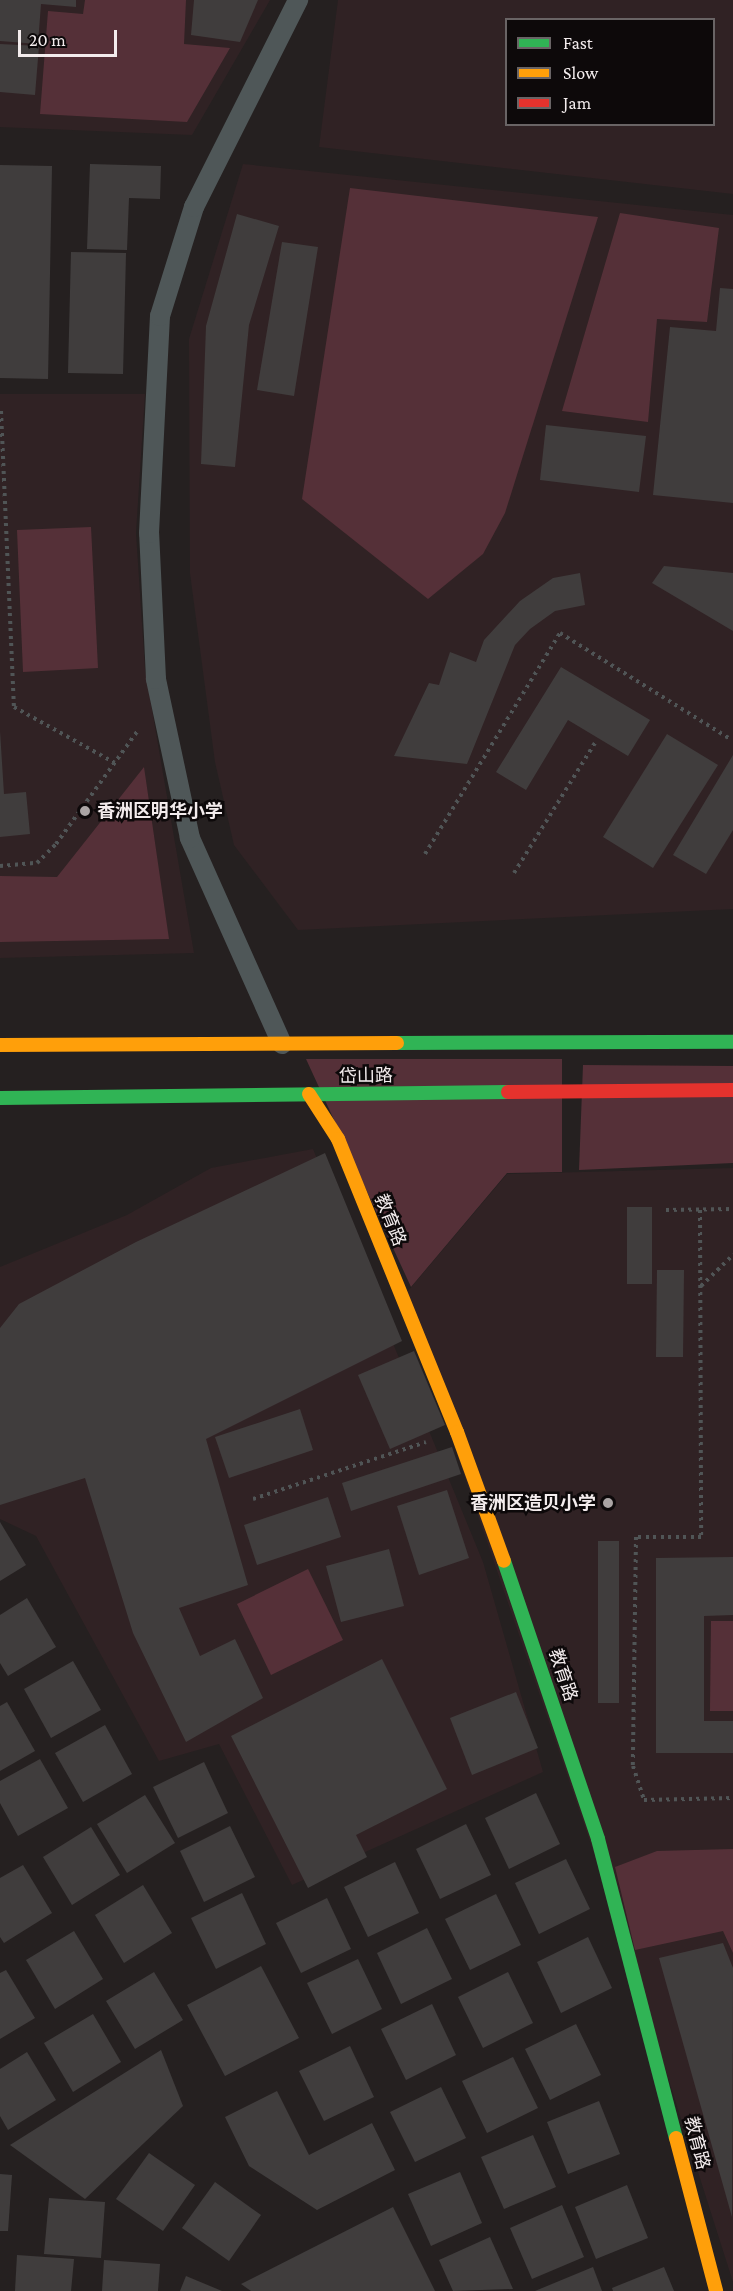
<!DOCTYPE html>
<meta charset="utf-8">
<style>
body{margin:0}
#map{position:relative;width:733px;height:2291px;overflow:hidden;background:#252020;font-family:"Crimson Pro","Noto Sans SC",serif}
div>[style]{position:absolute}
.built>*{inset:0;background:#302224}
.green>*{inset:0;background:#553038}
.building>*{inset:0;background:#403d3d}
.path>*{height:4px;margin-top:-2px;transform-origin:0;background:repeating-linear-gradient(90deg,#505556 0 3px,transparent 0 7.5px)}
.lane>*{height:20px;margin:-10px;padding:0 10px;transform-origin:10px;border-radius:10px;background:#4f5758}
.fast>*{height:14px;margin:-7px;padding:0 7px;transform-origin:7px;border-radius:7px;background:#30b455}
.slow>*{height:14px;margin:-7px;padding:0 7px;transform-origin:7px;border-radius:7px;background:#ff9f0a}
.jam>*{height:14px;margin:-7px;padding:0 7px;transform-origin:7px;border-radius:7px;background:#e5322d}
.dots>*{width:16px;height:16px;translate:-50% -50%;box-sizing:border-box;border:3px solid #0d090a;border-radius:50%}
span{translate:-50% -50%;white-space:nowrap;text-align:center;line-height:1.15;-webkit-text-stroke:5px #0d090a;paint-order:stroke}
.poi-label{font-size:18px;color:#f3eced;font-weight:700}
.left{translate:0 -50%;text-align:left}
.right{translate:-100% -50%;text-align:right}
.street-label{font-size:18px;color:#f3eced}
.legend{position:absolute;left:505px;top:18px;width:210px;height:108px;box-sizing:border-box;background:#0d090a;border:2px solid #696465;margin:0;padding:8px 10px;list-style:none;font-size:18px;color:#f3eced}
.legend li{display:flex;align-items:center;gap:12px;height:30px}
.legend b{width:30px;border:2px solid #696465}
.scale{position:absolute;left:18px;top:30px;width:99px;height:27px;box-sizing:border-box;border:3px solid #f3eced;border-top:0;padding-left:8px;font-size:18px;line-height:21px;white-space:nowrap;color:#f3eced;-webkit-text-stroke:4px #0d090a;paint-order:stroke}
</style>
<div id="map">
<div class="built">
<div style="clip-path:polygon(0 0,270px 0,192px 135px,0 127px)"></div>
<div style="clip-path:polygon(evenodd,338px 0,733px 0,733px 194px,319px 147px,338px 0,506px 20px,714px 20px,714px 124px,506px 124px,506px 20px)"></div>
<div style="clip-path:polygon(243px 164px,733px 215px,733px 909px,298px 930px,234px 845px,215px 762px,190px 573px,189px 339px)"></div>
<div style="clip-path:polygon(0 394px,145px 394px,136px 533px,145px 669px,194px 953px,0 958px)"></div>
<div style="clip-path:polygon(313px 1149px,483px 1562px,543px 1772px,292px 1885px,219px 1744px,159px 1761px,36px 1536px,0 1519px,0 1267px,127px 1215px,211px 1168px)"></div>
<div style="clip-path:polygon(733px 1168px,733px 2282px,629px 1955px,403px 1297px,507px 1174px)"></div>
</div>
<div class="green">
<div style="clip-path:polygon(85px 0,186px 0,184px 44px,230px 48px,187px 122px,40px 114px,48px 11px,83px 14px)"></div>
<div style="clip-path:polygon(350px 188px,598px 217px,505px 513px,483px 554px,428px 599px,302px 499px)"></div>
<div style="clip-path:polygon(620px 213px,719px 228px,707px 322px,657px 319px,648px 422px,562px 411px)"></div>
<div style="clip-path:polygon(91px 527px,98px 668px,23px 672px,17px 530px)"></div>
<div style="clip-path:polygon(144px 767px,169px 939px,0 942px,0 876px,57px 877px)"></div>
<div style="clip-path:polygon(306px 1059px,562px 1059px,562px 1172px,507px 1173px,411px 1287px)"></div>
<div style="clip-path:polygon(583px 1065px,733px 1066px,733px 1163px,579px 1170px)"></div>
<div style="clip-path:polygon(308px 1569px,343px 1640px,271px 1675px,237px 1604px)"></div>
<div style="clip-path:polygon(711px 1621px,733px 1621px,733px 1711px,710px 1711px)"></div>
<div style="clip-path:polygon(733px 1849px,733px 1953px,723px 1931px,635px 1950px,615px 1867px,657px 1851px)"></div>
</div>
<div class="building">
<div style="clip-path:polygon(0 0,76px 0,76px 7px,41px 4px,38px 44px,0 41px)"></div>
<div style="clip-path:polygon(194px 0,258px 0,240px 42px,191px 35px)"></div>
<div style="clip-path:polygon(0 44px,39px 46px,35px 95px,0 92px)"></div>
<div style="clip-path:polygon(90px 164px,161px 166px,160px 199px,129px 198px,127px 250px,87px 249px)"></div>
<div style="clip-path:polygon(0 165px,52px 166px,48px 379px,0 378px)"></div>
<div style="clip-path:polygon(237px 214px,279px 226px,249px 325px,235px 467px,201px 464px,206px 326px)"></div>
<div style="clip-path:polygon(282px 242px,318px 247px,294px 396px,257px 390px)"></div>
<div style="clip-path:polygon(71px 252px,126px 253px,123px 374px,68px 373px)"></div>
<div style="clip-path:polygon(720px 288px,733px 289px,733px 503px,653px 495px,670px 327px,716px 331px)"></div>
<div style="clip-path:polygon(546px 425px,646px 436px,639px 492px,540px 480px)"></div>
<div style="clip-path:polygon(664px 566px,733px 573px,733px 631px,652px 583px)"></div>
<div style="clip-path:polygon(580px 573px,585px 605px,555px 611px,530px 629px,515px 645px,467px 764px,394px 756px,429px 683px,439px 685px,450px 652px,476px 662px,484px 640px,520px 601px,553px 578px)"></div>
<div style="clip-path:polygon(561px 667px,650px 720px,628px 756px,568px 720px,526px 790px,496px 772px)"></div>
<div style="clip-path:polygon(0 731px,4px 794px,26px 792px,30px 834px,0 837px)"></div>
<div style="clip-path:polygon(667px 734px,718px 765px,653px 868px,603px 837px)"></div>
<div style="clip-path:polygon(733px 755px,733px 830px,706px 874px,673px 855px)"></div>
<div style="clip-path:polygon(325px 1153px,402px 1341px,206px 1439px,248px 1585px,179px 1608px,200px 1656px,235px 1639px,263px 1698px,186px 1742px,133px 1633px,85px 1478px,0 1505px,0 1328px,19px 1304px,136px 1242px)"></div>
<div style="clip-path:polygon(627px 1207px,652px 1207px,652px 1284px,627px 1284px)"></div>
<div style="clip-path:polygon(657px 1270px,684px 1270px,683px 1357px,656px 1357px)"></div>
<div style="clip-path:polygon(414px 1351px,445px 1425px,390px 1449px,358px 1375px)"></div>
<div style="clip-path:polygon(300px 1409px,313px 1450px,229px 1478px,215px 1437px)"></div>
<div style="clip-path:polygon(452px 1447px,461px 1474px,351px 1511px,342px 1483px)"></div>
<div style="clip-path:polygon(447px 1490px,469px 1558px,419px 1575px,397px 1506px)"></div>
<div style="clip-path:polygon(328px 1497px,341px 1537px,257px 1565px,244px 1525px)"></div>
<div style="clip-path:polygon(0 1522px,26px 1565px,0 1581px)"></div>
<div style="clip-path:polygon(598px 1541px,619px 1541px,619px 1703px,598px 1703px)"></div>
<div style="clip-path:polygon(389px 1549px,404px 1606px,341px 1622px,326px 1566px)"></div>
<div style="clip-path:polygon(733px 1557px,733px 1615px,704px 1616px,704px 1721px,733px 1721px,733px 1753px,656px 1753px,656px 1558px)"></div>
<div style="clip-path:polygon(27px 1598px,56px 1647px,8px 1676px,0 1663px,0 1615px)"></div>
<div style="clip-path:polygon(382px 1659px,447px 1789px,356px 1835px,367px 1857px,308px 1888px,231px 1736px)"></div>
<div style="clip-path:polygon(73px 1661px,101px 1710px,51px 1738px,24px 1689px)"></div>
<div style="clip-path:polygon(516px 1692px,538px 1748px,472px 1775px,450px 1718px)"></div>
<div style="clip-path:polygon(7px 1702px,35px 1751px,0 1771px,0 1706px)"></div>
<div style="clip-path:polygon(105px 1725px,132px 1774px,83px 1802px,55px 1753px)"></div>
<div style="clip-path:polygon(40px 1759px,68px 1808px,18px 1836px,0 1803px,0 1781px)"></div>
<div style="clip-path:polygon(204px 1762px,228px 1813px,178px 1838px,153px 1787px)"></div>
<div style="clip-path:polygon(536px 1793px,560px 1844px,509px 1869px,485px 1818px)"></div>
<div style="clip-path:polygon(145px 1795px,175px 1843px,127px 1873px,97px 1824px)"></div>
<div style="clip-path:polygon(466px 1824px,491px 1875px,440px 1899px,416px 1849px)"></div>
<div style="clip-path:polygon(230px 1826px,255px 1877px,204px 1902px,180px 1851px)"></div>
<div style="clip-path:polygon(91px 1827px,120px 1875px,72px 1905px,43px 1857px)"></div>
<div style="clip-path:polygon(566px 1859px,590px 1909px,539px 1934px,515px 1883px)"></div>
<div style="clip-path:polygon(395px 1862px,419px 1913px,368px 1937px,344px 1887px)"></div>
<div style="clip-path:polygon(23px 1865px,52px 1913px,4px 1943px,0 1937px,0 1878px)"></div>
<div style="clip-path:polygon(143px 1885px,172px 1933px,124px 1963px,95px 1915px)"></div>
<div style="clip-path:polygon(242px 1893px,266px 1944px,216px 1969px,191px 1918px)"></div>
<div style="clip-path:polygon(496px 1894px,521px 1945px,470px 1970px,445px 1919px)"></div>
<div style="clip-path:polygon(327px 1898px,351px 1949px,301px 1973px,276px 1923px)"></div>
<div style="clip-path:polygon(427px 1928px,452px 1979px,401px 2004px,377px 1953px)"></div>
<div style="clip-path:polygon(74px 1931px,103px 1979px,55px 2009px,26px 1960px)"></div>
<div style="clip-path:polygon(588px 1937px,612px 1988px,561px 2013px,537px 1962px)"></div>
<div style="clip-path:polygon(723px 1943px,733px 1968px,732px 2217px,659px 1958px)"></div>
<div style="clip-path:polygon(358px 1959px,382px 2009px,332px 2034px,307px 1983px)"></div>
<div style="clip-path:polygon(261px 1966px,299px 2038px,225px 2076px,187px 2005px)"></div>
<div style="clip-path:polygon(6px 1970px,35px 2018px,0 2039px,0 1973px)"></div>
<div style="clip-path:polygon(154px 1972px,183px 2020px,135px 2049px,106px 2001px)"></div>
<div style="clip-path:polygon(508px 1972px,533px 2023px,483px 2048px,458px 1997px)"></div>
<div style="clip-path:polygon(432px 2004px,456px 2055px,406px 2080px,381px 2029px)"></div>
<div style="clip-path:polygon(93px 2014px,121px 2062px,73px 2092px,44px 2043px)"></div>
<div style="clip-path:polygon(576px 2024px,601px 2075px,550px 2100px,525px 2049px)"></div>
<div style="clip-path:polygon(350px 2046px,374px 2097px,324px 2121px,299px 2071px)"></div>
<div style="clip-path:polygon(161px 2050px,183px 2106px,85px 2199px,10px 2145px)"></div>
<div style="clip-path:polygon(27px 2052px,56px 2100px,8px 2130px,0 2116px,0 2069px)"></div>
<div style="clip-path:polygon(513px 2057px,538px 2108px,487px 2133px,462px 2081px)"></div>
<div style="clip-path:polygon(441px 2087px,466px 2138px,415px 2162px,390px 2112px)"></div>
<div style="clip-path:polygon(277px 2091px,309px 2155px,372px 2123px,395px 2170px,317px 2210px,249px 2166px,225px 2117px)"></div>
<div style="clip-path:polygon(599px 2101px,620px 2154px,568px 2174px,547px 2122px)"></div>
<div style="clip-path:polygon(533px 2135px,556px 2187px,504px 2209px,481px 2157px)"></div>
<div style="clip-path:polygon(149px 2153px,195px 2185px,163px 2231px,116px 2199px)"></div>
<div style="clip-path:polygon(460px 2172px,482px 2223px,431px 2246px,408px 2194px)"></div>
<div style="clip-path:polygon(0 2174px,12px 2175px,8px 2231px,0 2231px)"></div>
<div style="clip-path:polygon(215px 2182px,261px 2215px,229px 2261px,182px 2228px)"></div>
<div style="clip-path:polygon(627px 2185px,648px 2238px,596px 2259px,575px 2207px)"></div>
<div style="clip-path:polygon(49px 2198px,105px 2202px,101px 2258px,44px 2254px)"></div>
<div style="clip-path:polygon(562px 2205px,584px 2257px,532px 2279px,510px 2228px)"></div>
<div style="clip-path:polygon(393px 2207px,435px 2291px,251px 2291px,241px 2284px)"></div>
<div style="clip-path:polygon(490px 2237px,513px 2289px,453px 2291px,439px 2260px)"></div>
<div style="clip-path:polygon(17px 2255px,74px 2259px,71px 2291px,15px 2291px)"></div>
<div style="clip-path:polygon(104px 2260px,160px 2264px,158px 2291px,102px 2291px)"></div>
<div style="clip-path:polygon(593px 2267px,602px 2291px,535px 2291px)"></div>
<div style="clip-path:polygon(664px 2267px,674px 2291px,613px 2291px,612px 2288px)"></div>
<div style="clip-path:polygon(186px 2276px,222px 2291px,180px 2291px)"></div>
</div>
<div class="path">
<div style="left:1px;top:411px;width:296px;rotate:87.5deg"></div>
<div style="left:14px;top:707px;width:115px;rotate:29deg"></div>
<div style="left:425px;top:854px;width:259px;rotate:-58.6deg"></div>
<div style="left:560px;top:633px;width:200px;rotate:31.9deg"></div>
<div style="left:0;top:866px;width:37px;rotate:-5deg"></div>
<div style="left:37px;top:863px;width:27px;rotate:-45deg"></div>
<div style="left:56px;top:844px;width:142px;rotate:-54.2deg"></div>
<div style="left:514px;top:873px;width:153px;rotate:-58.1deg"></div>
<div style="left:666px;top:1210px;width:67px;rotate:-0.9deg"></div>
<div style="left:700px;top:1210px;width:327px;rotate:89.8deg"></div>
<div style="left:701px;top:1537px;width:65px;rotate:180deg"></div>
<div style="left:636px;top:1537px;width:229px;rotate:90.8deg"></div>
<div style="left:633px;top:1766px;width:36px;rotate:72deg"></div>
<div style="left:644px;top:1800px;width:89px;rotate:-1.3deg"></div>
<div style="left:701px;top:1286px;width:45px;rotate:-44.1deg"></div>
<div style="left:253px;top:1499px;width:182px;rotate:-18.2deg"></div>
</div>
<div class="lane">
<div style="left:282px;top:1044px;width:226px;rotate:-114.1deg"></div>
<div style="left:190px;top:838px;width:163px;rotate:-102.1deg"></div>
<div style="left:156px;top:679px;width:146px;rotate:-92.7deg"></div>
<div style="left:149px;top:533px;width:217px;rotate:-87.1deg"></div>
<div style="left:160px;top:316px;width:114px;rotate:-72.7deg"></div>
<div style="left:194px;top:207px;width:232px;rotate:-63.3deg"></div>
</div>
<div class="fast">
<div style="left:397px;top:1043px;width:336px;rotate:-0.2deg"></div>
<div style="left:0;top:1098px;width:508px;rotate:-0.68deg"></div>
<div style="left:504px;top:1561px;width:293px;rotate:71.3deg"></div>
<div style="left:598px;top:1839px;width:309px;rotate:75.4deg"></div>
</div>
<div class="slow">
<div style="left:0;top:1045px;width:397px;rotate:-0.3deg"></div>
<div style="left:309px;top:1094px;width:54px;rotate:57.2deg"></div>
<div style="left:338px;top:1139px;width:316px;rotate:67.9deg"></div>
<div style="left:457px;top:1432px;width:137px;rotate:70deg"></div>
<div style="left:676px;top:2138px;width:158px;rotate:75.3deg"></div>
</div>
<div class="jam">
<div style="left:508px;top:1092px;width:225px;rotate:-0.5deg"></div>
</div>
<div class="dots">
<div style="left:85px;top:811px;background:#aba5a5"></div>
<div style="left:608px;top:1503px;background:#aba5a5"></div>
</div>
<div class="poi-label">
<span class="left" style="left:97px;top:811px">香洲区明华小学</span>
<span class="right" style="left:596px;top:1503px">香洲区造贝小学</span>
</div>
<div class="street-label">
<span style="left:366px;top:1076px;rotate:-1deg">岱山路</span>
<span style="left:390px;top:1220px;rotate:68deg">教育路</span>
<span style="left:563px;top:1675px;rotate:72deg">教育路</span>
<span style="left:697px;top:2143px;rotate:76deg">教育路</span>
</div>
<ul class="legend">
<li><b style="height:8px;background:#30b455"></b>Fast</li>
<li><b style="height:8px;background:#ff9f0a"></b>Slow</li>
<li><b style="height:8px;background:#e5322d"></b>Jam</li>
</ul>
<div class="scale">20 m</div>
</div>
